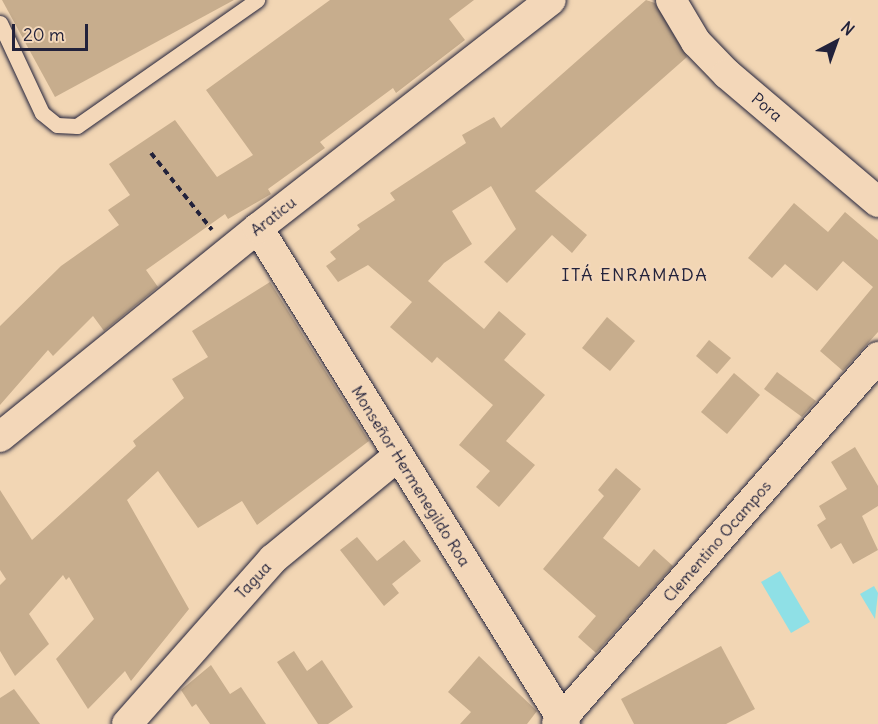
<!DOCTYPE html>
<meta charset="utf-8">
<style>
body{margin:0}
#map{position:relative;width:878px;height:724px;overflow:hidden;background:#f2d6b4;font-family:Delius,sans-serif}
div>[style]{position:absolute}
.water>*{inset:0;background:#8fe0e6}
.building>*{inset:0;background:#c7ad8d}
.path>*{height:4px;margin-top:-2px;transform-origin:0;background:repeating-linear-gradient(90deg,#22223b 0 6px,transparent 0 10.5px)}
.roads{filter:drop-shadow(0 0 2px #22223b) drop-shadow(0 0 2px #22223b)}
.service>*{height:15px;margin:-7.5px;padding:0 7.5px;transform-origin:7.5px;border-radius:7.5px;background:#f3d7b9}
.minor>*{height:30px;margin:-15px;padding:0 15px;transform-origin:15px;border-radius:15px;background:#f3d7b9}
span{translate:-50% -50%;white-space:nowrap;text-align:center;line-height:1.15;-webkit-text-stroke:5px #f3d7b9;paint-order:stroke}
.street-label{font-size:16px;color:#22223b}
.neighbourhood-label{font-size:18px;color:#22223b;letter-spacing:1.5px}
.north{position:absolute;left:806px;top:12px;width:60px;height:60px;-webkit-text-stroke:4px #f3d7b9;paint-order:stroke;rotate:41deg;font-size:16px;font-weight:700;line-height:24px;text-align:center;color:#22223b}
.north::after{content:'';display:block;margin:auto;width:21px;height:27px;background:#22223b;clip-path:polygon(50% 0,100% 100%,50% 72%,0 100%)}
.scale{position:absolute;left:12px;top:24px;width:76px;height:27px;box-sizing:border-box;border:3px solid #22223b;border-top:0;padding-left:8px;font-size:18px;line-height:21px;white-space:nowrap;color:#22223b;-webkit-text-stroke:4px #f3d7b9;paint-order:stroke}
</style>
<div id="map">
<div class="water">
<div style="clip-path:polygon(780px 571px,810px 622px,791px 633px,761px 582px)"></div>
<div style="clip-path:polygon(874px 586px,878px 593px,875px 619px,860px 594px)"></div>
</div>
<div class="building">
<div style="clip-path:polygon(2px 0,234px 0,55px 97px)"></div>
<div style="clip-path:polygon(330px 0,474px 0,449px 19px,465px 40px,396px 93px,393px 88px,320px 142px,325px 148px,268px 189px,271px 194px,228px 219px,225px 214px,146px 270px,158px 287px,104px 331px,93px 316px,53px 356px,48px 350px,0 405px,0 326px,61px 266px,119px 225px,108px 210px,130px 195px,109px 164px,175px 120px,217px 177px,253px 155px,206px 90px)"></div>
<div style="clip-path:polygon(646px 0,655px 3px,687px 57px,535px 191px,587px 235px,572px 253px,552px 235px,507px 283px,484px 262px,516px 229px,491px 186px,452px 211px,472px 244px,444px 263px,428px 281px,484px 329px,499px 311px,526px 334px,504px 360px,545px 395px,506px 441px,535px 465px,499px 507px,476px 487px,490px 471px,459px 445px,493px 405px,437px 357px,432px 363px,390px 327px,412px 302px,368px 265px,338px 282px,326px 266px,336px 259px,330px 252px,360px 229px,357px 225px,395px 200px,390px 193px,466px 143px,462px 135px,494px 117px,501px 128px)"></div>
<div style="clip-path:polygon(794px 203px,828px 232px,845px 212px,878px 240px,878px 332px,843px 371px,820px 351px,873px 287px,843px 261px,817px 291px,785px 264px,772px 278px,748px 258px)"></div>
<div style="clip-path:polygon(270px 282px,369px 441px,257px 525px,242px 501px,198px 528px,158px 471px,127px 500px,189px 609px,131px 681px,125px 671px,88px 709px,56px 659px,94px 619px,69px 577px,66px 580px,63px 575px,29px 614px,49px 644px,15px 676px,0 651px,0 585px,6px 579px,0 570px,0 490px,32px 540px,136px 446px,133px 441px,184px 398px,172px 379px,208px 357px,192px 331px)"></div>
<div style="clip-path:polygon(607px 317px,635px 341px,610px 371px,582px 348px)"></div>
<div style="clip-path:polygon(709px 340px,731px 358px,717px 374px,696px 356px)"></div>
<div style="clip-path:polygon(777px 372px,816px 401px,802px 417px,764px 389px)"></div>
<div style="clip-path:polygon(734px 373px,760px 395px,727px 434px,701px 412px)"></div>
<div style="clip-path:polygon(855px 447px,878px 486px,878px 506px,862px 516px,878px 550px,853px 564px,841px 543px,831px 549px,817px 525px,826px 519px,819px 506px,847px 489px,831px 462px)"></div>
<div style="clip-path:polygon(616px 468px,641px 489px,603px 538px,639px 567px,654px 549px,673px 566px,596px 653px,578px 637px,596px 616px,543px 569px,604px 496px,598px 490px)"></div>
<div style="clip-path:polygon(357px 537px,377px 561px,404px 540px,421px 561px,392px 584px,399px 593px,384px 606px,340px 550px)"></div>
<div style="clip-path:polygon(721px 646px,755px 709px,726px 724px,634px 724px,621px 699px)"></div>
<div style="clip-path:polygon(294px 651px,307px 671px,322px 660px,353px 707px,328px 724px,318px 724px,277px 662px)"></div>
<div style="clip-path:polygon(479px 656px,537px 711px,527px 724px,460px 724px,471px 712px,448px 692px)"></div>
<div style="clip-path:polygon(211px 665px,230px 694px,241px 687px,266px 724px,210px 724px,196px 704px,192px 707px,181px 690px)"></div>
<div style="clip-path:polygon(14px 689px,40px 724px,0 724px,0 698px)"></div>
</div>
<div class="path">
<div style="left:151px;top:153px;width:98px;rotate:51.6deg"></div>
</div>
<div class="roads">
<div class="service">
<div style="left:0;top:23px;width:99px;rotate:65deg"></div>
<div style="left:42px;top:113px;width:19px;rotate:39deg"></div>
<div style="left:57px;top:125px;width:20px;rotate:3deg"></div>
<div style="left:77px;top:126px;width:220px;rotate:-35deg"></div>
</div>
<div class="minor">
<div style="left:671px;top:0;width:49px;rotate:59.2deg"></div>
<div style="left:696px;top:42px;width:45px;rotate:45.9deg"></div>
<div style="left:727px;top:74px;width:198px;rotate:40.3deg"></div>
<div style="left:258px;top:228px;width:583px;rotate:58.24deg"></div>
<div style="left:0;top:437px;width:332px;rotate:-39deg"></div>
<div style="left:258px;top:228px;width:371px;rotate:-37.9deg"></div>
<div style="left:127px;top:724px;width:220px;rotate:-48.5deg"></div>
<div style="left:273px;top:559px;width:162px;rotate:-39.5deg"></div>
<div style="left:557px;top:724px;width:488px;rotate:-48.8deg"></div>
</div>
</div>
<div class="street-label">
<span style="left:767px;top:107px;rotate:40deg">Pora</span>
<span style="left:273px;top:216px;rotate:-38deg">Araticu</span>
<span style="left:411px;top:476px;rotate:58deg">Monseñor Hermenegildo Roa</span>
<span style="left:717px;top:541px;rotate:-49deg">Clementino Ocampos</span>
<span style="left:253px;top:580px;rotate:-47deg">Tagua</span>
</div>
<div class="neighbourhood-label">
<span style="left:635px;top:275px">ITÁ ENRAMADA</span>
</div>
<div class="north">N</div>
<div class="scale">20 m</div>
</div>
